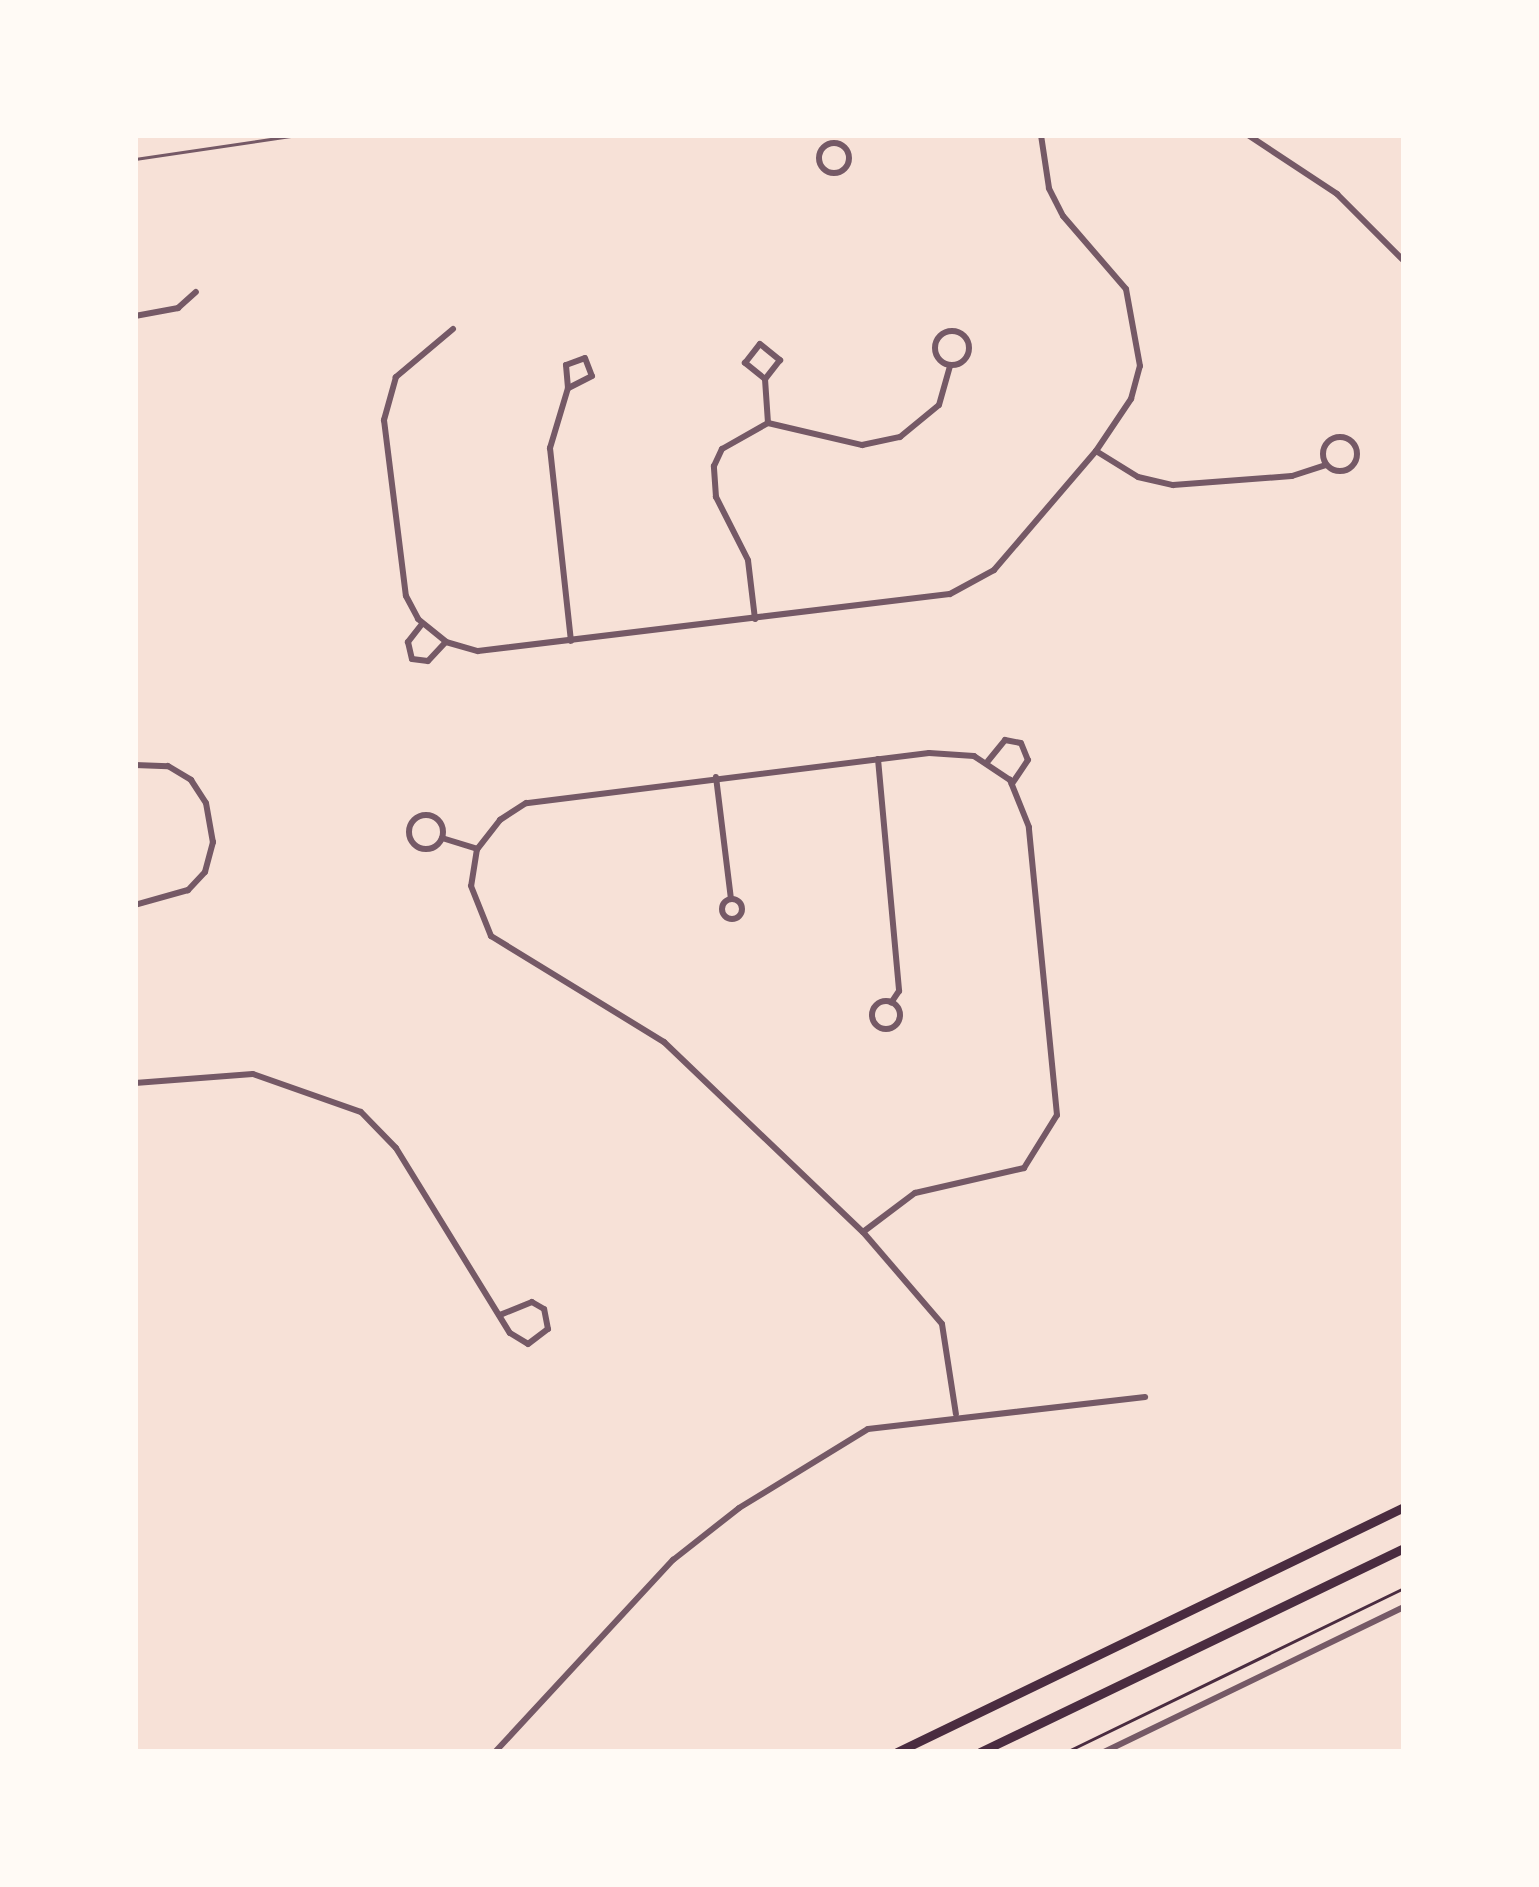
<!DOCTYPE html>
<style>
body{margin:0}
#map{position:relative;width:1539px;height:1887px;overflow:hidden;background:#f7e1d7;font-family:"DM Sans",sans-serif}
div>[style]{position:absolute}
.path>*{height:3px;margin:-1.5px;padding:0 1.5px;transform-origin:1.5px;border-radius:1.5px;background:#4a2c40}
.service>*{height:3px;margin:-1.5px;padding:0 1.5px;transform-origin:1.5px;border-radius:1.5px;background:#755966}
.minor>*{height:6px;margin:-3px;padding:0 3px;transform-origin:3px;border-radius:3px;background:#755966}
.minor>.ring{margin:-3px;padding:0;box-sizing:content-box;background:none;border:6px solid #755966;border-radius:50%}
.trunk>*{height:9px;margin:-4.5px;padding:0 4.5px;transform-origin:4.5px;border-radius:4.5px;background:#4a2c40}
span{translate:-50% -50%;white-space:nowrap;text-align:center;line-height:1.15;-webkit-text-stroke:9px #fffaf5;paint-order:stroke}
.frame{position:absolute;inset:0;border:138px solid #fffaf5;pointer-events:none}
</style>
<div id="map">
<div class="path">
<div style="left:1066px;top:1752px;width:376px;rotate:-25.9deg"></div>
</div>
<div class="service">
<div style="left:135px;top:159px;width:164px;rotate:-8.4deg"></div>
</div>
<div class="minor">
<div style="left:1248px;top:135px;width:107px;rotate:33.5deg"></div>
<div style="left:1337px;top:194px;width:95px;rotate:45deg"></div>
<div class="ring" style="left:819px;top:143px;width:24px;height:24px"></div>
<div style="left:135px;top:316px;width:44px;rotate:-10.5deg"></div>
<div style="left:178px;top:308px;width:24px;rotate:-42deg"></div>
<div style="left:453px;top:329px;width:75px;rotate:139.9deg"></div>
<div style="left:396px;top:377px;width:45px;rotate:105.6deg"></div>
<div style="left:384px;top:420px;width:177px;rotate:82.9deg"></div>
<div style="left:406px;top:596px;width:26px;rotate:62deg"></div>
<div style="left:418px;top:619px;width:36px;rotate:39deg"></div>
<div style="left:446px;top:642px;width:33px;rotate:16deg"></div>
<div style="left:478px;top:651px;width:475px;rotate:-6.9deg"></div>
<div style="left:950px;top:594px;width:50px;rotate:-28.6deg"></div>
<div style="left:994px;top:570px;width:157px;rotate:-49.4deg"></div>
<div style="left:1096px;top:451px;width:63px;rotate:-56.1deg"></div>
<div style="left:1131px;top:399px;width:34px;rotate:-75deg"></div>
<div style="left:1140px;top:366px;width:78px;rotate:-100.3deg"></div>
<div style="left:1126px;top:289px;width:96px;rotate:-130.8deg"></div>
<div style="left:1063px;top:216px;width:31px;rotate:-117deg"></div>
<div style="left:1049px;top:188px;width:54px;rotate:-98.6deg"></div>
<div class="ring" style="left:935px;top:331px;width:28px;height:28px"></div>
<div style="left:765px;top:379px;width:26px;rotate:-141deg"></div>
<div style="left:745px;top:363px;width:24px;rotate:-52deg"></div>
<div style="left:760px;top:344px;width:26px;rotate:39deg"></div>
<div style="left:780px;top:360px;width:24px;rotate:128deg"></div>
<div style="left:765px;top:379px;width:44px;rotate:86.1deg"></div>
<div style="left:568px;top:388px;width:23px;rotate:-95deg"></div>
<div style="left:566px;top:365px;width:20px;rotate:-20deg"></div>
<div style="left:585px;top:358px;width:19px;rotate:69deg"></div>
<div style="left:592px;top:376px;width:27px;rotate:153deg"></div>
<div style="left:568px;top:388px;width:63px;rotate:106.7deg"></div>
<div style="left:550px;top:448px;width:194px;rotate:83.8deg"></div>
<div class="ring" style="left:1323px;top:437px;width:28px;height:28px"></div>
<div style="left:1096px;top:451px;width:49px;rotate:31.8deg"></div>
<div style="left:1138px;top:477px;width:36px;rotate:13deg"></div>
<div style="left:1173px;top:485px;width:119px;rotate:-4.3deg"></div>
<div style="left:1292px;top:476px;width:36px;rotate:-18deg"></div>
<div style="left:755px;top:619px;width:59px;rotate:-96.8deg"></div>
<div style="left:748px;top:560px;width:71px;rotate:-116.9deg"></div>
<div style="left:716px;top:497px;width:31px;rotate:-94deg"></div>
<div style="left:714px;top:466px;width:19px;rotate:-65deg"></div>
<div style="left:722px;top:449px;width:53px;rotate:-29.5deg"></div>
<div style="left:768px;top:423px;width:97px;rotate:13.2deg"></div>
<div style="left:862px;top:445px;width:39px;rotate:-12deg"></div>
<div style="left:900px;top:437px;width:50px;rotate:-39.4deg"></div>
<div style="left:939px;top:405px;width:41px;rotate:-74.2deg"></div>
<div style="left:422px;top:624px;width:23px;rotate:128deg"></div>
<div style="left:408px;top:642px;width:17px;rotate:77deg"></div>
<div style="left:412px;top:659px;width:16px;rotate:7deg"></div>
<div style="left:428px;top:661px;width:26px;rotate:-47deg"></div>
<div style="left:878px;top:759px;width:233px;rotate:84.8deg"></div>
<div style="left:899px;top:991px;width:14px;rotate:124deg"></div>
<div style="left:988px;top:761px;width:27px;rotate:-51deg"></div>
<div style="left:1005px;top:740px;width:16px;rotate:11deg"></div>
<div style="left:1021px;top:743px;width:18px;rotate:68deg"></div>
<div style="left:1028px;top:760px;width:29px;rotate:124deg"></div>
<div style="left:135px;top:765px;width:33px;rotate:2deg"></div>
<div style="left:168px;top:766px;width:27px;rotate:31deg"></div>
<div style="left:191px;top:780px;width:27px;rotate:57deg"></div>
<div style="left:206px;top:803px;width:40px;rotate:80deg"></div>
<div style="left:213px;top:842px;width:31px;rotate:105deg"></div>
<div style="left:205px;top:872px;width:25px;rotate:133deg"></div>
<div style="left:188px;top:890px;width:55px;rotate:164.2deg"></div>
<div style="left:716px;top:777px;width:123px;rotate:83deg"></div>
<div class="ring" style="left:409px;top:815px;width:28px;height:28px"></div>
<div style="left:442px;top:838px;width:37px;rotate:17deg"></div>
<div class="ring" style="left:722px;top:899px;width:14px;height:14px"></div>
<div class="ring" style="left:872px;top:1001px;width:22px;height:22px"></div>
<div style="left:135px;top:1083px;width:118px;rotate:-4.4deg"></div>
<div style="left:253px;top:1074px;width:114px;rotate:19.4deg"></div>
<div style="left:361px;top:1112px;width:50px;rotate:45.8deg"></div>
<div style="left:396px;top:1148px;width:217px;rotate:58.4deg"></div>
<div style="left:510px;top:1333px;width:21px;rotate:31deg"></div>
<div style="left:528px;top:1344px;width:25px;rotate:-37deg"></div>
<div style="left:548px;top:1329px;width:20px;rotate:-101deg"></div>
<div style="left:544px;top:1309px;width:14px;rotate:-150deg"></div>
<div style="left:532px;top:1302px;width:35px;rotate:158deg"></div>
<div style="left:863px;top:1232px;width:65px;rotate:-36.9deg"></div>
<div style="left:915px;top:1193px;width:112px;rotate:-12.9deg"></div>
<div style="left:1024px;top:1168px;width:62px;rotate:-58.1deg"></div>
<div style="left:1057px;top:1115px;width:289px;rotate:-95.6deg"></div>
<div style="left:1029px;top:827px;width:51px;rotate:-112deg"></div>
<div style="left:1010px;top:780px;width:43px;rotate:-146.3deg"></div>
<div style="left:974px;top:756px;width:45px;rotate:-176.2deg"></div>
<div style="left:929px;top:753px;width:406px;rotate:172.9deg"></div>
<div style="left:526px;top:803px;width:31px;rotate:147deg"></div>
<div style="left:500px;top:820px;width:37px;rotate:128deg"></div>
<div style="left:477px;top:849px;width:37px;rotate:99deg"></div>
<div style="left:471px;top:886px;width:54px;rotate:68.2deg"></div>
<div style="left:491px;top:936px;width:203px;rotate:31.5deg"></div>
<div style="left:664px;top:1042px;width:275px;rotate:43.7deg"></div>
<div style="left:863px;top:1232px;width:121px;rotate:49.3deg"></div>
<div style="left:942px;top:1324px;width:91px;rotate:81.2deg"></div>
<div style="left:495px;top:1752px;width:262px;rotate:-47.2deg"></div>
<div style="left:673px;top:1560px;width:84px;rotate:-38.2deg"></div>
<div style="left:739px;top:1508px;width:151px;rotate:-31.5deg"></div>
<div style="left:868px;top:1429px;width:279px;rotate:-6.6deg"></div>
<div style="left:1104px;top:1752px;width:333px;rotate:-25.8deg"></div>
</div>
<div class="trunk">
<div style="left:897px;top:1752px;width:563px;rotate:-25.79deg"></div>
<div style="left:980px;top:1752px;width:471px;rotate:-25.7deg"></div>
</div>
<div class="frame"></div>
</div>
